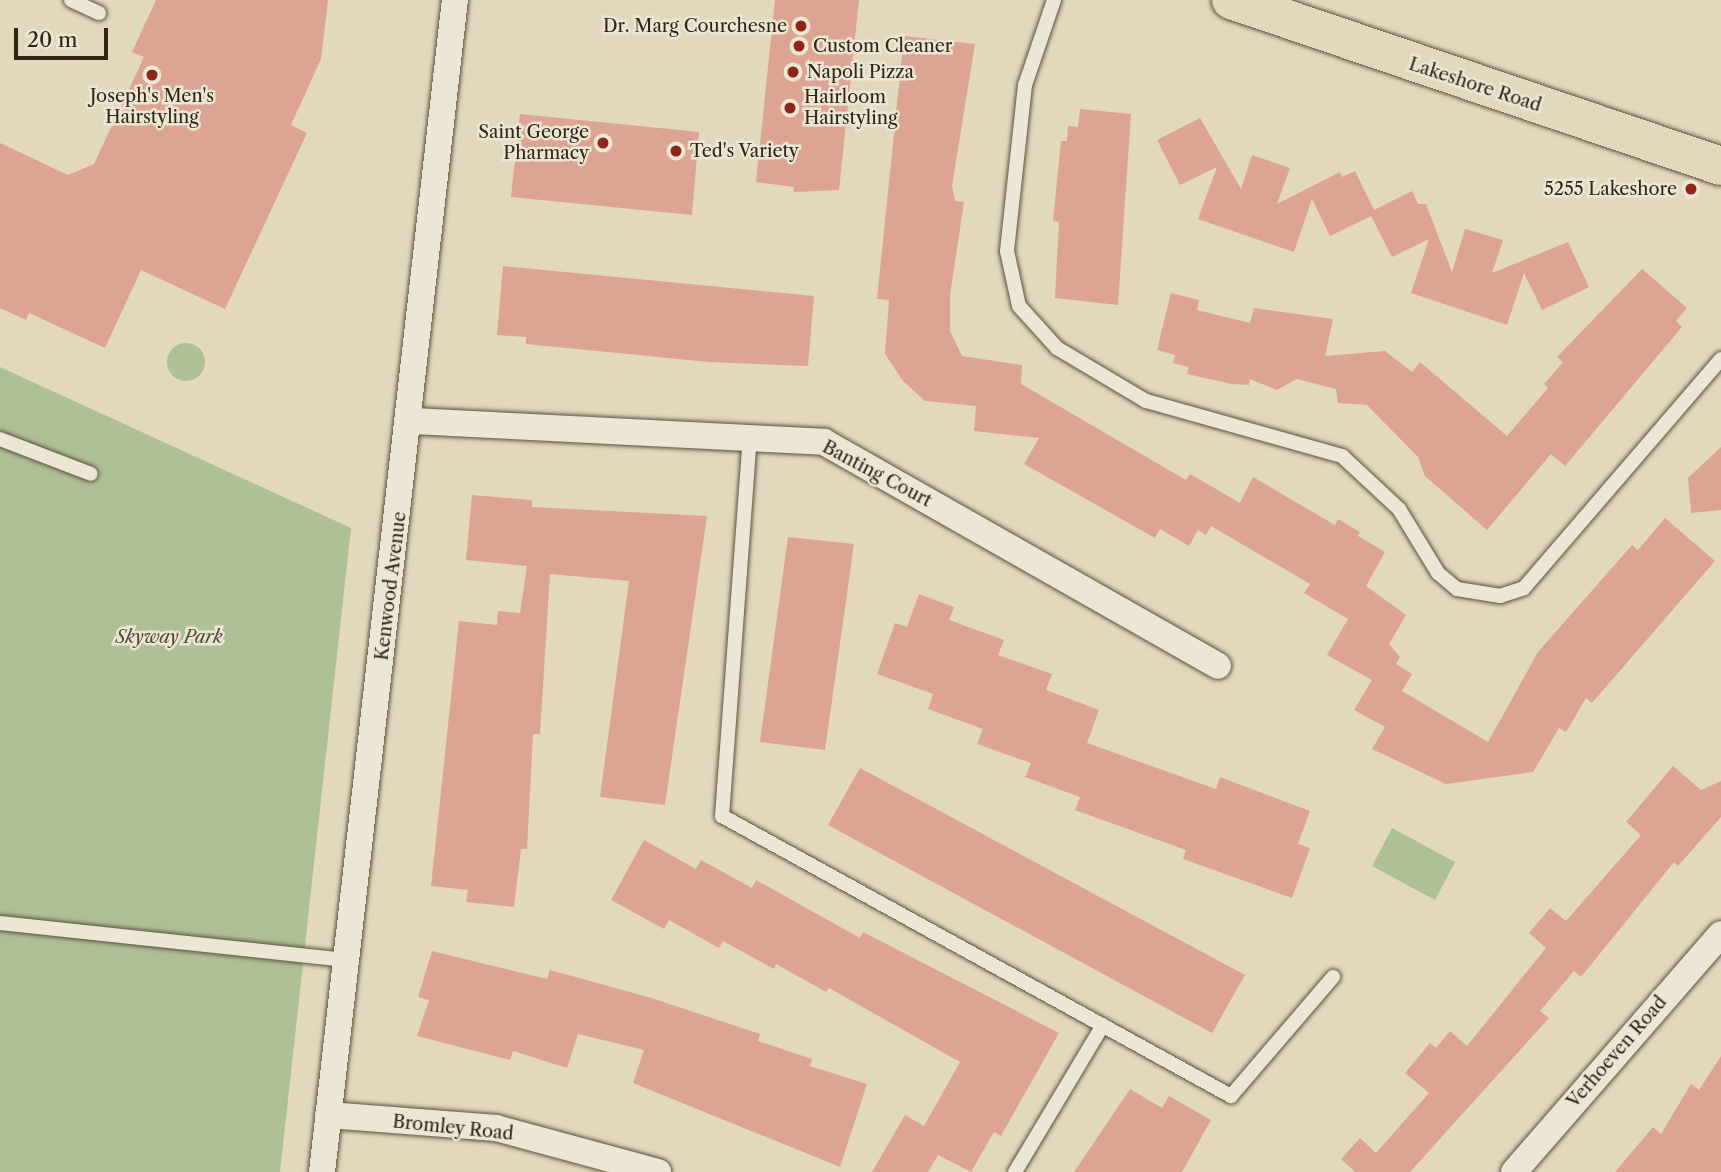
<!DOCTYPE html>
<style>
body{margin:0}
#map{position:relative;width:1721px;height:1172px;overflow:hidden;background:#e2d8bd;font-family:"Libre Caslon Text",serif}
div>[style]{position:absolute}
.green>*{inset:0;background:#adc096}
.round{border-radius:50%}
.building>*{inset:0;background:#dda494}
.roads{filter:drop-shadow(0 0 2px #5d513e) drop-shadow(0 0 2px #5d513e)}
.service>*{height:14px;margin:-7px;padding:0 7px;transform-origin:7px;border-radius:7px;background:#ece6d4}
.minor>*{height:26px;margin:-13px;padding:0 13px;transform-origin:13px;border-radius:13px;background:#ece6d4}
.primary>*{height:38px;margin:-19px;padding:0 19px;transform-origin:19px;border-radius:19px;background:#e2d8bd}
.dots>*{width:19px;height:19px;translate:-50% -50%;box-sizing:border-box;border:4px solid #ece6d4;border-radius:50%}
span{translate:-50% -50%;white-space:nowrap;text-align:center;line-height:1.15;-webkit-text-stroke:5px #ece6d4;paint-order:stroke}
.poi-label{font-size:18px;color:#312413}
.right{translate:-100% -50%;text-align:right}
.left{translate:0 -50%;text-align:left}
.street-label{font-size:18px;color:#312413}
.park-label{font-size:18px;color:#504b34;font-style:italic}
.scale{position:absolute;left:14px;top:28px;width:94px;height:32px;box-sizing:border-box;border:4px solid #312413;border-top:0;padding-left:9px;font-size:21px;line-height:24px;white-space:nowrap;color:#312413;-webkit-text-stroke:5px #ece6d4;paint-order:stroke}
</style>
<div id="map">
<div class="green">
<div class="round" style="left:167px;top:343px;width:38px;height:38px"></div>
<div style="clip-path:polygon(0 367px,351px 528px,280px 1172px,0 1172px)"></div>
<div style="clip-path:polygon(1392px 828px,1455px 862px,1435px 900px,1372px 866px)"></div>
</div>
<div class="building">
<div style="clip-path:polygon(156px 0,328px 0,321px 59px,291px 125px,307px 133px,225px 309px,141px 270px,105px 348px,29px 313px,26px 320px,0 308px,0 143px,68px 175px,94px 164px,144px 57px,132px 52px)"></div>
<div style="clip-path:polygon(775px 0,859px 0,839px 190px,794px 192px,794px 187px,756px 182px)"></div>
<div style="clip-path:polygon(904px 36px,975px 44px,952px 186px,955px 201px,964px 202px,950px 295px,950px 331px,962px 356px,1022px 365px,1021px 384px,1186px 480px,1190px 474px,1240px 503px,1253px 477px,1335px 525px,1338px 519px,1360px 532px,1358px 536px,1385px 552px,1366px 586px,1406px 615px,1389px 644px,1400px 657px,1396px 664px,1412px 674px,1402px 691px,1488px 742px,1538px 652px,1632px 545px,1638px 550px,1665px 518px,1715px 561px,1592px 703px,1586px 698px,1566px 732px,1559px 728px,1533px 772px,1446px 784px,1372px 749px,1385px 727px,1354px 710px,1372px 680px,1327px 655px,1348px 619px,1304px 593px,1310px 584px,1211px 526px,1206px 535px,1198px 530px,1189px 546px,1160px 529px,1155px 538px,1024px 464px,1039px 438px,974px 431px,976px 406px,925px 401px,903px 381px,885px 354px,889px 300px,877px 299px)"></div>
<div style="clip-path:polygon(1080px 109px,1131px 114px,1118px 305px,1055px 298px,1059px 222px,1053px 221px,1061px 141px,1067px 141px,1068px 126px,1078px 127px)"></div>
<div style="clip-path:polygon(520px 114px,699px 132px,692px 215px,511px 197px)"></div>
<div style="clip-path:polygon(1200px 118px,1241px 189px,1252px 155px,1290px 168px,1277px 204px,1340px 172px,1342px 177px,1355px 171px,1374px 210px,1412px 191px,1418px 204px,1426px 204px,1452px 272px,1465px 229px,1503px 240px,1492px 273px,1568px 242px,1589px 287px,1542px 310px,1524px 273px,1507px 325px,1411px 293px,1429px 239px,1392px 257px,1371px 216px,1330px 236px,1312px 199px,1294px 252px,1198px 219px,1217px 167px,1180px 185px,1157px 140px)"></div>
<div style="clip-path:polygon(503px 266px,814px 296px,808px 366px,709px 362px,526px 344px,526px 337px,497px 335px)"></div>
<div style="clip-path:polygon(1642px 269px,1687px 308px,1676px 321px,1682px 327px,1565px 466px,1551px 454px,1487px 530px,1425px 476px,1418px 457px,1367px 405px,1338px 403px,1336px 389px,1297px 379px,1277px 390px,1250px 379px,1249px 385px,1232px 384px,1187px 374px,1189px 367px,1173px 363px,1175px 355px,1157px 350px,1171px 293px,1199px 300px,1197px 310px,1250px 323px,1254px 308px,1333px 319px,1325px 356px,1385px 351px,1412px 372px,1420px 362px,1507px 436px,1548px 388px,1544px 384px,1563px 362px,1557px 357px)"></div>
<div style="clip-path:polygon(1721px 447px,1721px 510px,1691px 513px,1688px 478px)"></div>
<div style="clip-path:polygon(472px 495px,532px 500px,532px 507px,707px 516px,665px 805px,600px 797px,629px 581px,550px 574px,540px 734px,533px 734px,527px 849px,521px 849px,514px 907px,466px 902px,468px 890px,431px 886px,459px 621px,497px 625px,498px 611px,520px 613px,527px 566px,466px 560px)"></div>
<div style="clip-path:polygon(788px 537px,854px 544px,825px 750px,760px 742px)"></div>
<div style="clip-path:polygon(919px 594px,954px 607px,949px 620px,1004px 640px,998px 655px,1052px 674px,1046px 690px,1099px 710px,1087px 743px,1216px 789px,1220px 777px,1310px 811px,1298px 844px,1310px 848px,1292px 898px,1183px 859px,1186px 850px,1075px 810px,1080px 797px,1025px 777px,1031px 763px,977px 744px,983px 729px,928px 709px,933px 694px,877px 674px,895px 623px,907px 627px)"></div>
<div style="clip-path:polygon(1673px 766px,1701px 790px,1721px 781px,1721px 817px,1678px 866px,1674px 862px,1581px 977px,1574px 971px,1540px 1011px,1549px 1018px,1410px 1172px,1355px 1172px,1341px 1159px,1360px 1138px,1376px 1153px,1429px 1093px,1405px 1073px,1430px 1043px,1436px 1048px,1450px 1031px,1467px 1046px,1546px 948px,1529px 933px,1550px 908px,1566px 921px,1641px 835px,1626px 822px)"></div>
<div style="clip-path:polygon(860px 768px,1245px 975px,1212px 1033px,828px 825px)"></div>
<div style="clip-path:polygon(644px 840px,696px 869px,701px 860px,752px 888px,756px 880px,860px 938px,863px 932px,1059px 1033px,1001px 1136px,994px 1132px,971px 1172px,938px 1155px,928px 1172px,872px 1172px,905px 1115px,924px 1126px,960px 1062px,829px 988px,826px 992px,776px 964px,774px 969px,723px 941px,719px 948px,669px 920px,664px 929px,611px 900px)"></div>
<div style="clip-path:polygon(432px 951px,547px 979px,550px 970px,648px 997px,760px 1034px,758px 1041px,812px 1059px,810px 1066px,867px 1084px,840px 1167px,633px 1083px,644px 1050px,578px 1034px,567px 1068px,513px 1051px,510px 1060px,417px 1036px,429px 1000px,418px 997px)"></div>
<div style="clip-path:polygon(1721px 1056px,1721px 1172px,1615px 1172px,1653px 1127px,1661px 1134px,1691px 1084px,1699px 1090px)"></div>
<div style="clip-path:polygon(1130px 1089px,1162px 1108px,1169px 1096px,1211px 1120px,1182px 1172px,1074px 1172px)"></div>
</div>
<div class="roads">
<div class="service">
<div style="left:71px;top:0;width:31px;rotate:25deg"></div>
<div style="left:1054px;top:0;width:90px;rotate:108.8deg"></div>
<div style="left:1025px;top:85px;width:167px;rotate:96.2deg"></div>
<div style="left:1007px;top:251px;width:56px;rotate:77.7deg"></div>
<div style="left:1019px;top:306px;width:57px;rotate:47.9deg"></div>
<div style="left:1057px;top:348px;width:104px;rotate:30.8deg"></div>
<div style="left:1146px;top:401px;width:204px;rotate:15.7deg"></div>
<div style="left:1342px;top:456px;width:78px;rotate:42.9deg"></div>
<div style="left:1399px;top:509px;width:75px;rotate:58.6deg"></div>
<div style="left:1438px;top:573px;width:25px;rotate:40deg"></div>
<div style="left:1457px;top:589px;width:44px;rotate:9.2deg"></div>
<div style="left:1500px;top:596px;width:25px;rotate:-18deg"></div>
<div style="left:1524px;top:588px;width:302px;rotate:-49.3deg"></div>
<div style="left:750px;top:435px;width:382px;rotate:94.2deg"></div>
<div style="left:722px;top:816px;width:581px;rotate:28.82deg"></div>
<div style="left:1231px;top:1096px;width:157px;rotate:-49.4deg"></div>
<div style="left:0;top:439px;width:97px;rotate:21deg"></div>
<div style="left:0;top:923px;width:348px;rotate:6.1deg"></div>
<div style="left:1015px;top:1172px;width:171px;rotate:-59.1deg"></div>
</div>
<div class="minor">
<div style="left:411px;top:421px;width:414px;rotate:2.9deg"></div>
<div style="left:824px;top:442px;width:453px;rotate:29.6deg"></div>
<div style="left:328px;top:1115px;width:169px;rotate:4.4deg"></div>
<div style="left:496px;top:1128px;width:168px;rotate:15.2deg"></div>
<div style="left:322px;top:1172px;width:1180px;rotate:-83.53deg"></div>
<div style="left:1514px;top:1172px;width:315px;rotate:-49deg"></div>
</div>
<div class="primary">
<div style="left:1231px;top:0;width:517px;rotate:18.72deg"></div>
</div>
</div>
<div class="dots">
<div style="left:801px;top:26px;background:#8f2418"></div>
<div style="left:799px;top:46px;background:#8f2418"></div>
<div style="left:793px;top:72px;background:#8f2418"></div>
<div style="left:152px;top:75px;background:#8f2418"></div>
<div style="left:790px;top:108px;background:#8f2418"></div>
<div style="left:603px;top:143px;background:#8f2418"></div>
<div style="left:676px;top:151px;background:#8f2418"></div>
<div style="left:1691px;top:189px;background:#8f2418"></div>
</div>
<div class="poi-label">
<span class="right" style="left:787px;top:26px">Dr. Marg Courchesne</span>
<span class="left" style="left:813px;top:46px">Custom Cleaner</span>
<span class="left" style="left:807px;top:72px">Napoli Pizza</span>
<span style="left:152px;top:107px">Joseph's Men's<br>Hairstyling</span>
<span class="left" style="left:804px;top:108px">Hairloom<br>Hairstyling</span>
<span class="right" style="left:589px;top:143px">Saint George<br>Pharmacy</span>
<span class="left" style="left:690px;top:151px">Ted's Variety</span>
<span class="right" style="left:1677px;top:189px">5255 Lakeshore</span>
</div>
<div class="street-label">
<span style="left:1475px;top:85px;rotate:18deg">Lakeshore Road</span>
<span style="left:877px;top:474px;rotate:28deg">Banting Court</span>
<span style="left:391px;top:586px;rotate:-83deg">Kenwood Avenue</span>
<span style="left:1617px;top:1052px;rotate:-49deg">Verhoeven Road</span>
<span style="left:453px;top:1128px;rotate:6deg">Bromley Road</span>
</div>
<div class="park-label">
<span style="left:169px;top:637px">Skyway Park</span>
</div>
<div class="scale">20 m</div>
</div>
